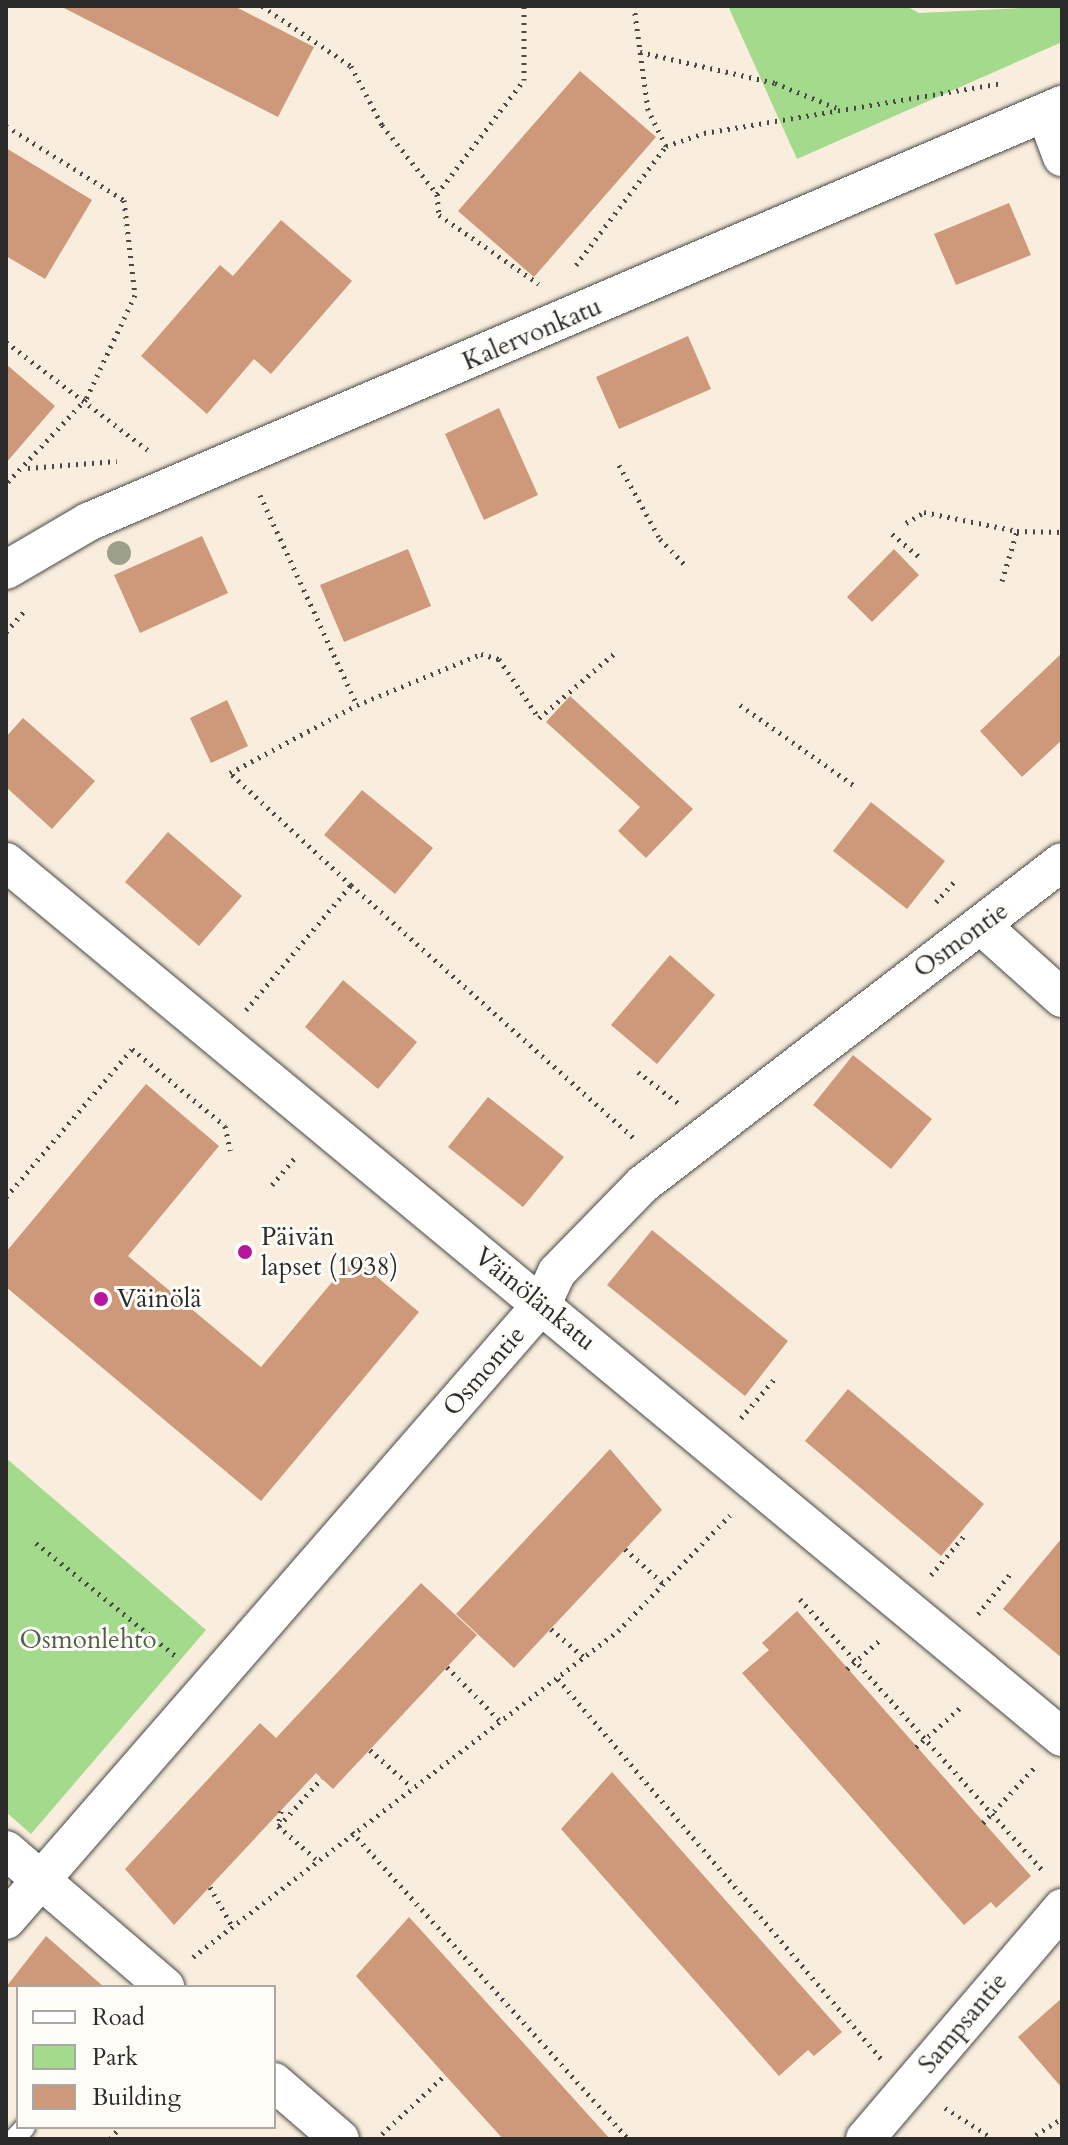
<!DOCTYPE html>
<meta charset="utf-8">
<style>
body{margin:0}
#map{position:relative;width:1068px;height:2145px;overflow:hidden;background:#f9eedd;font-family:Cardo,serif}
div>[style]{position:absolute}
.green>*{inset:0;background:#a3da8b}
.building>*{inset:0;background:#cd997a}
.path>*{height:5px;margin-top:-2.5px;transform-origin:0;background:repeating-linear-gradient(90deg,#4a4846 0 2px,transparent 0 8px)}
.roads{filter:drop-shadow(0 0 2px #4a4846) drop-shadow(0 0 2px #4a4846)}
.lane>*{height:20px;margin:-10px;padding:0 10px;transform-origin:10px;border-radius:10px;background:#fff}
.street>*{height:38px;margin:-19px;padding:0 19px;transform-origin:19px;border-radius:19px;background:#fff}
.trees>*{width:24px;height:24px;margin:-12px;border-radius:50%;background:#9ca08b}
.dots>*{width:22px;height:22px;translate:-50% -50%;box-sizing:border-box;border:4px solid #fdfcf7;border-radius:50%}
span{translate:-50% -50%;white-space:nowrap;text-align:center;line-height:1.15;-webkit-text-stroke:6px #fdfcf7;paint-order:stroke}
.street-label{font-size:26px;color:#2b2b2b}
.poi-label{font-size:26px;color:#2b2b2b}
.left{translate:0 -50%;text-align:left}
.park-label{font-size:26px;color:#4f6048}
.frame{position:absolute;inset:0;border:8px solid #2b2b2b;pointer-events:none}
.legend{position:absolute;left:16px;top:1985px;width:260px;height:144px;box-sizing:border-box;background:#fdfcf7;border:2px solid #a9a8a5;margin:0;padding:10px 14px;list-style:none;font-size:24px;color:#2b2b2b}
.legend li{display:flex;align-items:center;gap:16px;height:40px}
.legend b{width:40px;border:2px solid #a9a8a5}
</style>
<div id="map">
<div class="green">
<div style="clip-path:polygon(728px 6px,906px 6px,919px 13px,1062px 6px,1062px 42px,797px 159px)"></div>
<div style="clip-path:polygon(6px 1458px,206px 1630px,31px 1834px,6px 1812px)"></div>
</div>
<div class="building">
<div style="clip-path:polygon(60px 6px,234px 6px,314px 47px,278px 117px)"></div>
<div style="clip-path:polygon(580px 71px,656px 137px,534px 277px,458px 211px)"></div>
<div style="clip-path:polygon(6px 148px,92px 200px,45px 279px,6px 256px)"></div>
<div style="clip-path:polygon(1009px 203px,1031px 255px,956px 285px,934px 234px)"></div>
<div style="clip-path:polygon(281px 220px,352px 281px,271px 374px,254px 359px,207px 414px,141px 356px,220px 265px,233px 276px)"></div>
<div style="clip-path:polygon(688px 336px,711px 389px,619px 429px,596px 377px)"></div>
<div style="clip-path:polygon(6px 364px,55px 406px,6px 463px)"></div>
<div style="clip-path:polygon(499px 408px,538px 495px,484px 520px,445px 434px)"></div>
<div style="clip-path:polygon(202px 536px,228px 593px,140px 633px,114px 575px)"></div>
<div style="clip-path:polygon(408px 549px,431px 606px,344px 642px,320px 585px)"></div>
<div style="clip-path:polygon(894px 549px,919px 575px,872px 622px,847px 597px)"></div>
<div style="clip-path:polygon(1062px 653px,1062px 740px,1022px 777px,980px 731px)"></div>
<div style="clip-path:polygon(570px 696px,693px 809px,646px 858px,618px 831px,640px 807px,546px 722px)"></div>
<div style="clip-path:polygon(227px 700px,248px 746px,211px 763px,190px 718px)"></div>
<div style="clip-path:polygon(23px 718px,95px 781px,52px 829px,6px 787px,6px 737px)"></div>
<div style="clip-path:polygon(362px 790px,433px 848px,395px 894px,324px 835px)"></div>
<div style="clip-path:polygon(871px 802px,945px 861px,907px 909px,833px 851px)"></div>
<div style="clip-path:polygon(168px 832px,242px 896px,199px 946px,125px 882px)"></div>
<div style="clip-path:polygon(670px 955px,715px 995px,657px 1064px,611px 1025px)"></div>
<div style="clip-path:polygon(343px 980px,417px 1042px,378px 1089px,305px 1027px)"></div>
<div style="clip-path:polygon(853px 1055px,932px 1119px,891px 1169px,813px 1105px)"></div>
<div style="clip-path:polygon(146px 1084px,219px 1146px,128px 1256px,261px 1367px,353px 1257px,419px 1312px,261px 1501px,6px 1287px,6px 1252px)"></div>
<div style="clip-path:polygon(488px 1097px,564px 1157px,523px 1207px,448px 1147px)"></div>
<div style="clip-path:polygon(652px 1230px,788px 1341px,745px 1396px,607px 1285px)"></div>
<div style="clip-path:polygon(848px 1389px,984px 1504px,941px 1556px,805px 1441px)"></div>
<div style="clip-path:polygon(610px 1449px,662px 1510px,514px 1668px,456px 1614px)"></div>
<div style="clip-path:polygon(1062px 1538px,1062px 1658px,1003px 1609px)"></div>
<div style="clip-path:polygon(421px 1583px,477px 1635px,333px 1789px,316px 1773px,174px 1925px,125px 1869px,260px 1723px,276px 1738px)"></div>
<div style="clip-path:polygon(797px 1611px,1031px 1876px,996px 1908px,991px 1902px,964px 1925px,742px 1673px,769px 1650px,762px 1643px)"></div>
<div style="clip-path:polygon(612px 1772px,842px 2032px,814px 2056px,808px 2050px,779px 2076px,561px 1829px)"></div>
<div style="clip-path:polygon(409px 1917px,528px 2048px,610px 2139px,503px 2139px,445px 2075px,356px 1976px)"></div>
<div style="clip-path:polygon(46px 1936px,104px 1987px,6px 1987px)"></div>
<div style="clip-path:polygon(1062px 1998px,1062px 2088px,1018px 2037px)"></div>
</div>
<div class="path">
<div style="left:262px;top:6px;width:107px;rotate:34deg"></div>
<div style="left:351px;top:66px;width:67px;rotate:62.3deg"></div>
<div style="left:382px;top:125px;width:88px;rotate:51.4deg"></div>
<div style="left:437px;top:194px;width:21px;rotate:85deg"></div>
<div style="left:439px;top:215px;width:121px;rotate:34.6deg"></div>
<div style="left:640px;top:52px;width:139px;rotate:12.9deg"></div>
<div style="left:775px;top:83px;width:67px;rotate:22deg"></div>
<div style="left:6px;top:126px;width:139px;rotate:32.1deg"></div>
<div style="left:124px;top:200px;width:96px;rotate:83.4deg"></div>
<div style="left:135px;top:295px;width:115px;rotate:115.2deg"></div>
<div style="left:86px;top:399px;width:117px;rotate:133.3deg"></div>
<div style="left:666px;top:146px;width:40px;rotate:-18.9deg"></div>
<div style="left:704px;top:133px;width:302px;rotate:-9.5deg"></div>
<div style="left:437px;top:194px;width:143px;rotate:-52.7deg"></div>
<div style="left:524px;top:80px;width:74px;rotate:-90deg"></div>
<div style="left:576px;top:265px;width:149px;rotate:-52.9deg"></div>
<div style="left:666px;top:146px;width:40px;rotate:-116.6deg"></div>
<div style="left:648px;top:110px;width:105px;rotate:-97.7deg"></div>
<div style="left:6px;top:342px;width:178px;rotate:37.3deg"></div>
<div style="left:619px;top:465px;width:85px;rotate:61deg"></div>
<div style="left:660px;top:539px;width:40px;rotate:46deg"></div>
<div style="left:28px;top:468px;width:89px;rotate:-4.5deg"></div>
<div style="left:260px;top:495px;width:231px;rotate:65.2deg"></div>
<div style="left:906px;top:523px;width:21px;rotate:-31deg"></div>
<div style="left:924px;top:512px;width:95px;rotate:11.5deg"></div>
<div style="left:1017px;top:531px;width:45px;rotate:1.3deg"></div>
<div style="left:892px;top:534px;width:35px;rotate:40deg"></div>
<div style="left:1002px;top:581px;width:52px;rotate:-73.3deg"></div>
<div style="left:6px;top:632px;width:30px;rotate:-49deg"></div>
<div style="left:740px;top:705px;width:141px;rotate:35.2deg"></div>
<div style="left:351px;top:885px;width:165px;rotate:-137.2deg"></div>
<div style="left:230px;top:773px;width:144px;rotate:-28.2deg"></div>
<div style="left:357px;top:705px;width:134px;rotate:-22.4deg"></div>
<div style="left:481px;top:654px;width:19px;rotate:16deg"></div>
<div style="left:499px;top:659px;width:71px;rotate:55.9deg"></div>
<div style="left:539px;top:718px;width:101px;rotate:-40.6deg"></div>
<div style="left:936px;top:902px;width:27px;rotate:-48deg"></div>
<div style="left:246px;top:1010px;width:163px;rotate:-50deg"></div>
<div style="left:351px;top:885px;width:380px;rotate:41.8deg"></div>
<div style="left:638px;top:1072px;width:51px;rotate:37.8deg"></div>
<div style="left:272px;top:1185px;width:38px;rotate:-50deg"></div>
<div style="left:6px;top:1197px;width:194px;rotate:-49.6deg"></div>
<div style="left:132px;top:1049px;width:121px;rotate:39.6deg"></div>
<div style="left:225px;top:1126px;width:25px;rotate:78deg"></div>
<div style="left:741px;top:1418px;width:55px;rotate:-49.4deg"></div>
<div style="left:36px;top:1543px;width:184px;rotate:39deg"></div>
<div style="left:625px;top:1549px;width:55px;rotate:42.1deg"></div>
<div style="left:931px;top:1575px;width:51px;rotate:-49.8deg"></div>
<div style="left:800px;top:1599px;width:363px;rotate:48.2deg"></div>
<div style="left:978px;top:1614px;width:53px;rotate:-51.2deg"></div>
<div style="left:551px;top:1629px;width:45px;rotate:40.5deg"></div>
<div style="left:447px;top:1667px;width:74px;rotate:45.5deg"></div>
<div style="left:847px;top:1669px;width:44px;rotate:-41.3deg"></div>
<div style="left:558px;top:1679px;width:499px;rotate:49.6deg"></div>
<div style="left:916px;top:1747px;width:59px;rotate:-41.6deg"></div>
<div style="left:370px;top:1750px;width:56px;rotate:41.4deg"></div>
<div style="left:281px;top:1811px;width:15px;rotate:101deg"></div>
<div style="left:278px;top:1826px;width:50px;rotate:41deg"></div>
<div style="left:983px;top:1823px;width:75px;rotate:-47.2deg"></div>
<div style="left:279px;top:1826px;width:64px;rotate:-48.1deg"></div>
<div style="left:352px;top:1832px;width:413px;rotate:48deg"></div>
<div style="left:210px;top:1887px;width:45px;rotate:60.6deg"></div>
<div style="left:193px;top:1957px;width:536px;rotate:-37.49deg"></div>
<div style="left:618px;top:1631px;width:161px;rotate:-46deg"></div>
<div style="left:945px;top:2108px;width:58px;rotate:32.3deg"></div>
<div style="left:382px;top:2134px;width:86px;rotate:-43.1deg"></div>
<div style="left:110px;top:2139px;width:16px;rotate:-50deg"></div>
<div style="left:1029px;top:2139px;width:39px;rotate:-32deg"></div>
</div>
<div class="roads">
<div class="lane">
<div style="left:14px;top:2139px;width:16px;rotate:-47deg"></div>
</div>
<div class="street">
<div style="left:1046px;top:114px;width:46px;rotate:69.6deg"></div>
<div style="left:6px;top:570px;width:95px;rotate:-30.3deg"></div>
<div style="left:88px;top:522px;width:1060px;rotate:-23.18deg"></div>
<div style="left:6px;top:862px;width:1371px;rotate:39.65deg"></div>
<div style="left:984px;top:928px;width:105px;rotate:41.9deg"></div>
<div style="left:6px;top:1850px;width:210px;rotate:40.7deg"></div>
<div style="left:6px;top:1920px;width:817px;rotate:-48.97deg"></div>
<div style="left:542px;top:1304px;width:35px;rotate:-65deg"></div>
<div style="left:557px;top:1272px;width:123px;rotate:-45.7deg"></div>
<div style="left:643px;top:1184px;width:528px;rotate:-37.54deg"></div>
<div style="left:274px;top:2082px;width:87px;rotate:40.8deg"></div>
<div style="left:865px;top:2139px;width:304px;rotate:-49.5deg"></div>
</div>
</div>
<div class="trees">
<div style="left:119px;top:553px"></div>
</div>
<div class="dots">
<div style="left:245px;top:1252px;background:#b5179e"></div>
<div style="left:101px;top:1299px;background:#b5179e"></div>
</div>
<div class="street-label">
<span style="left:532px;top:334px;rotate:-23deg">Kalervonkatu</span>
<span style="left:961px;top:940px;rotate:-36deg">Osmontie</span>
<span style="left:535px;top:1299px;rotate:39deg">Väinölänkatu</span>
<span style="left:484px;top:1371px;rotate:-49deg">Osmontie</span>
<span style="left:963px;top:2023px;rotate:-50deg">Sampsantie</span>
</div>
<div class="poi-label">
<span class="left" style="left:261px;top:1252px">Päivän<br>lapset (1938)</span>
<span class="left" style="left:117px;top:1299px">Väinölä</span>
</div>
<div class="park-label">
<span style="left:88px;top:1640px">Osmonlehto</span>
</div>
<div class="frame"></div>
<ul class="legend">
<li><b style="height:10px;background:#fff"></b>Road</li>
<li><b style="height:22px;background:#a3da8b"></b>Park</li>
<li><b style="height:22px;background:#cd997a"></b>Building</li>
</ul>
</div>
